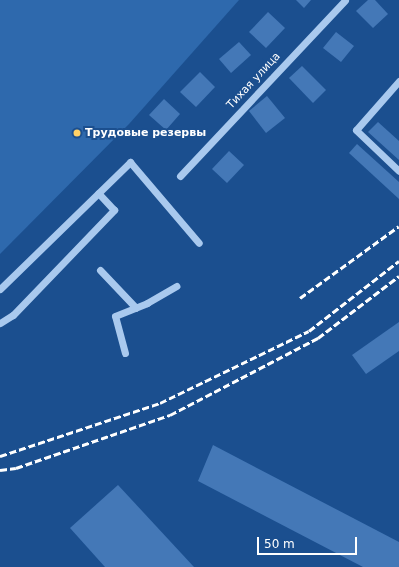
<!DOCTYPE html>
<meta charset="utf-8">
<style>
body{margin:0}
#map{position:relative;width:399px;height:567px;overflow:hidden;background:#1b4f8f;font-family:"DejaVu Sans",sans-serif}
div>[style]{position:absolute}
.green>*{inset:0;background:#2e69ad}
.building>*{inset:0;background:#4478b7}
.minor>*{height:7px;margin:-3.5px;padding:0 3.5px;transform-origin:3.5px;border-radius:3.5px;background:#a9c9ee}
.rail>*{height:3px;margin-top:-1.5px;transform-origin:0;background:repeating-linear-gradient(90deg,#fff 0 7px,transparent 0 10px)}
.dots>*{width:11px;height:11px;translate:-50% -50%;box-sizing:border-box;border:2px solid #1b4f8f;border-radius:50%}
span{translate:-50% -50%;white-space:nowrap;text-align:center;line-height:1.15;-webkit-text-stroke:4px #1b4f8f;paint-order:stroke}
.street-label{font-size:11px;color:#fff}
.poi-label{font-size:11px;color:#fff;font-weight:700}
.left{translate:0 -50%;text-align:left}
.scale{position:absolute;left:257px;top:537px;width:100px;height:18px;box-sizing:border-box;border:2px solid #fff;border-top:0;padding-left:5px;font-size:12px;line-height:14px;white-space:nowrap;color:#fff;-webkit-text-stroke:3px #1b4f8f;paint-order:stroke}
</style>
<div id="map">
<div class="green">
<div style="clip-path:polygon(0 0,239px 0,129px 124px,0 254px)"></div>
</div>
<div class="building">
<div style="clip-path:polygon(296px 0,311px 0,304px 8px)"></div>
<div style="clip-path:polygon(368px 0,375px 0,388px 14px,373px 28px,356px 11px)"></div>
<div style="clip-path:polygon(268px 12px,285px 28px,266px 48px,249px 32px)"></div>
<div style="clip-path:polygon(336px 32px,354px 46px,341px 62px,323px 48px)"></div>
<div style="clip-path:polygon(239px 42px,251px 55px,231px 73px,219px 59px)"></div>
<div style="clip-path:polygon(302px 66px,326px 90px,313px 103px,289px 78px)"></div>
<div style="clip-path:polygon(200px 72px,215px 87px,196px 107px,180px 92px)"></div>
<div style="clip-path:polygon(267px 96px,285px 118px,266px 133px,249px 111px)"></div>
<div style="clip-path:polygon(164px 99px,180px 114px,166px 130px,149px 115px)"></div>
<div style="clip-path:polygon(378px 122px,399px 141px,399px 160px,368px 132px)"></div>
<div style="clip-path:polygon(357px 144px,399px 182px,399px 199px,349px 153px)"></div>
<div style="clip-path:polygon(229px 151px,244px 165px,227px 183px,212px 169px)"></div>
<div style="clip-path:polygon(399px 322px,399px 351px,366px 374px,352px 355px)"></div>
<div style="clip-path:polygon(213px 445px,399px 542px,399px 567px,363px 567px,198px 481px)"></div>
<div style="clip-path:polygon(118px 485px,194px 567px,105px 567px,70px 528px)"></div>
</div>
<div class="minor">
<div style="left:399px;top:81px;width:65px;rotate:131.3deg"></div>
<div style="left:356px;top:130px;width:59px;rotate:43.6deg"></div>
<div style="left:180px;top:176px;width:241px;rotate:-46.8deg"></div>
<div style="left:100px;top:270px;width:52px;rotate:46.5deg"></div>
<div style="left:0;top:289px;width:182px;rotate:-44.3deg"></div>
<div style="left:130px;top:162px;width:106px;rotate:49.6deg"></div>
<div style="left:0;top:323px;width:15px;rotate:-32deg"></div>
<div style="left:13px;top:315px;width:146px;rotate:-46.1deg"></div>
<div style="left:114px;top:210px;width:23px;rotate:-133deg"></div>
<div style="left:125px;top:353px;width:38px;rotate:-105deg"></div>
<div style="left:115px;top:316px;width:35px;rotate:-22deg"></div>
<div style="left:147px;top:303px;width:34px;rotate:-30deg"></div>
</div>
<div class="rail">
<div style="left:300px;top:298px;width:122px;rotate:-36deg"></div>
<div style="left:0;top:456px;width:169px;rotate:-18.3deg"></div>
<div style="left:160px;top:403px;width:165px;rotate:-25.8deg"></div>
<div style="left:309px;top:331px;width:114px;rotate:-37.9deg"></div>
<div style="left:0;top:470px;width:16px;rotate:-7deg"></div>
<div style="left:16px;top:468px;width:163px;rotate:-19deg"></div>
<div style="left:170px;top:415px;width:167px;rotate:-27.5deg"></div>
<div style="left:318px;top:338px;width:102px;rotate:-37.4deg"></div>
</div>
<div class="dots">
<div style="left:77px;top:133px;background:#ffd166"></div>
</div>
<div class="street-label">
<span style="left:254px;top:81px;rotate:-47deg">Тихая улица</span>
</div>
<div class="poi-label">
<span class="left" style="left:85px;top:133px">Трудовые резервы</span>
</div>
<div class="scale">50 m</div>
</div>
